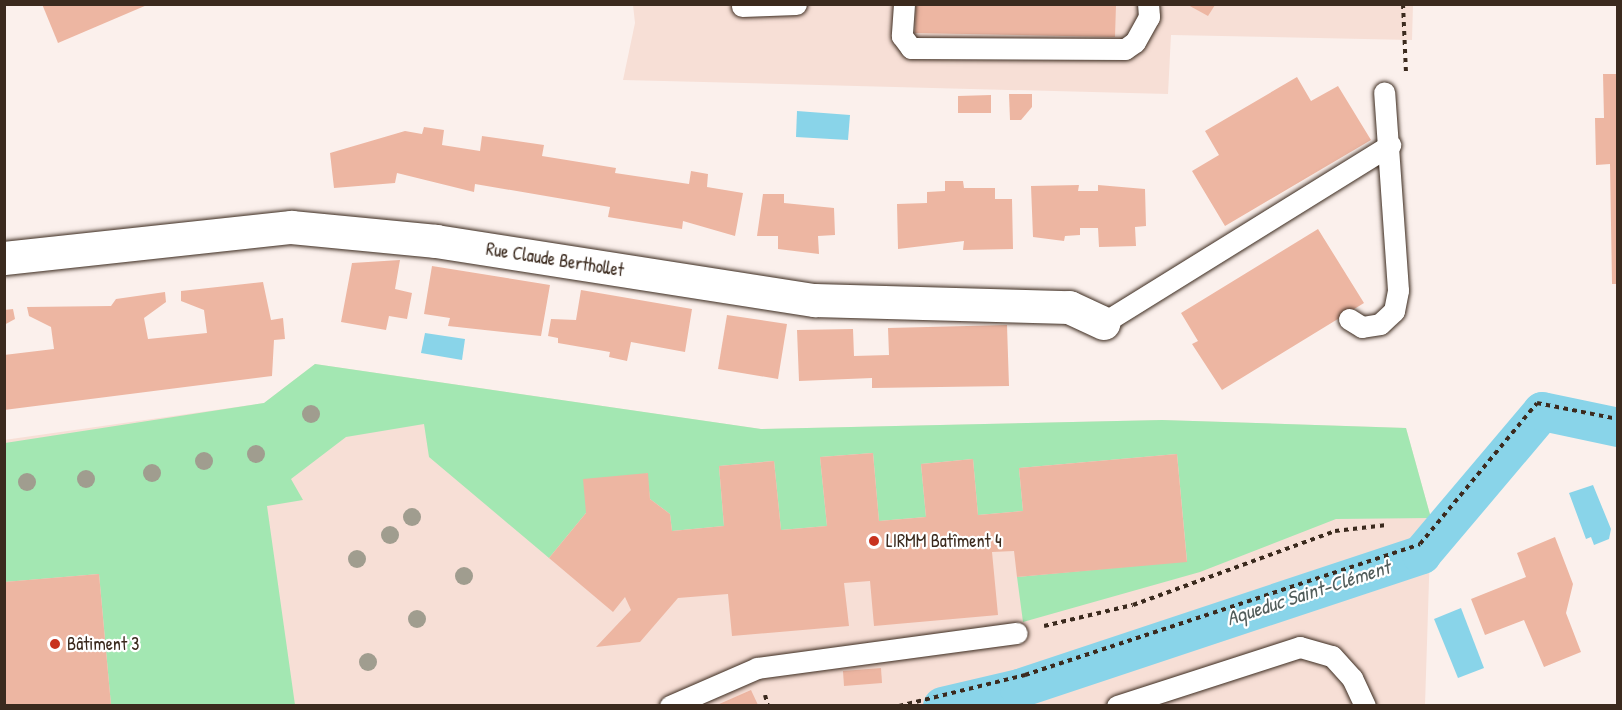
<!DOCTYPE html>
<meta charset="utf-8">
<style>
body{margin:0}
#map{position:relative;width:1622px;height:710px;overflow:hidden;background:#fbf0ec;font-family:"Patrick Hand",sans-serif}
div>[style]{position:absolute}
.built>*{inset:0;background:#f7dfd6}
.green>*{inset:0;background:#a3e7b2}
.water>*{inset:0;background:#89d4e9}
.canal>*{height:39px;margin:-19.5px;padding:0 19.5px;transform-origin:19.5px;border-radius:19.5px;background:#89d4e9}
.building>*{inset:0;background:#edb6a2}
.path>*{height:4px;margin-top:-2px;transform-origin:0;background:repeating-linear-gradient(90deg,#3b2a1e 0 4.5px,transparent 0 9px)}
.roads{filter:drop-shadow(0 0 2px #3b2a1e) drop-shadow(0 0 2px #3b2a1e)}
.service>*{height:21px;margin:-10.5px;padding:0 10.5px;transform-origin:10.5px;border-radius:10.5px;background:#fff}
.minor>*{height:33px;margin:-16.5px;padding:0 16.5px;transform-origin:16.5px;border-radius:16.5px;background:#fff}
.trees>*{width:18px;height:18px;margin:-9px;border-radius:50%;background:#a09d8f}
.dots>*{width:16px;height:16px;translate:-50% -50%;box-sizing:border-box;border:3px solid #fff;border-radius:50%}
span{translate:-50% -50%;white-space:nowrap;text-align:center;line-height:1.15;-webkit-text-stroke:4.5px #fff;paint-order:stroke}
.street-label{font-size:18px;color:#3b2a1e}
.poi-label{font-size:18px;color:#3b2a1e}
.left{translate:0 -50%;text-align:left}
.water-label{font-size:20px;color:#525d5b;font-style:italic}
.frame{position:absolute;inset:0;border:6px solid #3b2a1e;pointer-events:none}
</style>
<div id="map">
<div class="built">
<div style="clip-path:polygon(633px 5px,1413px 5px,1412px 40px,1171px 35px,1168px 94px,623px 80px,635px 23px)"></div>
<div style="clip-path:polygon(315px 364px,761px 429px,1162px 420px,1406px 428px,1431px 518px,1425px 705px,5px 705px,4px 440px,264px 403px)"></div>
</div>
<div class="green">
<div style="clip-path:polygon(315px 364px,761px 429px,1162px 420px,1406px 428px,1431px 518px,1336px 519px,1200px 572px,1023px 622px,1017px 577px,1187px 561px,1177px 454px,1019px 468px,1023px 511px,978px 515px,973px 459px,921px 464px,926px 517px,879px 521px,873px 453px,820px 457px,827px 526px,781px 530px,774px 461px,719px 466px,724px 526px,672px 531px,670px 514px,650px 499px,647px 473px,586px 513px,549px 558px,429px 457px,424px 424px,346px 437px,291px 479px,303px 500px,267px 506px,295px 705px,111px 705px,99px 574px,5px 582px,5px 443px,264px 403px)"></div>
</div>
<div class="water">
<div style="clip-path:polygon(797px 111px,850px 115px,848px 140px,796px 137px)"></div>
<div style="clip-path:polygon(425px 333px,465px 339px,462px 360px,421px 353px)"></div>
<div style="clip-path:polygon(1593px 485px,1611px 529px,1609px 539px,1594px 545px,1591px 537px,1586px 539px,1569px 493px)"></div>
<div style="clip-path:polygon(1461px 608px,1484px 668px,1458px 678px,1434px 619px)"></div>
</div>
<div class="canal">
<div style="left:942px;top:706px;width:79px;rotate:-13.2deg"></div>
<div style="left:1019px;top:688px;width:424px;rotate:-18.4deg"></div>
<div style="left:1421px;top:554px;width:187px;rotate:-49.8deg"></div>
<div style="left:1542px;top:411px;width:78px;rotate:11.9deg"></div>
</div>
<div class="building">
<div style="clip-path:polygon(42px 4px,147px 4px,147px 5px,58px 43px)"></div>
<div style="clip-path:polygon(916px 4px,1116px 4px,1115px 37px,915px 33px)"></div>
<div style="clip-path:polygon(1188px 5px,1215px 5px,1208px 16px)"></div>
<div style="clip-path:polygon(1603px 74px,1617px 74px,1617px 284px,1612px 284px,1610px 164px,1596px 165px,1595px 118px,1604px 118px)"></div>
<div style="clip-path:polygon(1297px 77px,1311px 101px,1338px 86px,1371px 140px,1225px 226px,1192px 171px,1219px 155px,1205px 131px)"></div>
<div style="clip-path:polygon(1009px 94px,1032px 94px,1032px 107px,1021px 120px,1010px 120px)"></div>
<div style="clip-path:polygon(991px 95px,991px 113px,958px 113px,958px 96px)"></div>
<div style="clip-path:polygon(424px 127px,444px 130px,442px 145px,480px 151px,482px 136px,544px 145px,542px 156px,616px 168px,615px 173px,689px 184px,691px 171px,708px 174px,707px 187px,743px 193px,735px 236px,683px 221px,682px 229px,608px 217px,610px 207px,475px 184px,474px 192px,397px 173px,395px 183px,334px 188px,330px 153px,405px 131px,422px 134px)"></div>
<div style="clip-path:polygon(945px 181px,963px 181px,964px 188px,995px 188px,995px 199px,1012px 199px,1013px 249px,963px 250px,964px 241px,898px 249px,897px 204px,927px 203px,927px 192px,945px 191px)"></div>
<div style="clip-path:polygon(1079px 185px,1078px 191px,1098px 191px,1098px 185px,1145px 189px,1146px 226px,1135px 227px,1136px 246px,1099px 247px,1098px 228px,1080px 228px,1080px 235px,1065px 236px,1064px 241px,1033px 237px,1031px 186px)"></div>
<div style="clip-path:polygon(763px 194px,784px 194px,784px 203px,834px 208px,835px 235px,818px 236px,819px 254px,778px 249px,778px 236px,757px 236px)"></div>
<div style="clip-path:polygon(1318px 229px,1364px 303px,1222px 390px,1192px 344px,1198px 341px,1181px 313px)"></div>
<div style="clip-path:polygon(400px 260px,395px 289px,412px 293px,407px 319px,389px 316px,386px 330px,341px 322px,352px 263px)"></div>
<div style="clip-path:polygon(432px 266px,550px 285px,541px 336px,448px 326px,450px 318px,424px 314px)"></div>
<div style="clip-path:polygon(263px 282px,271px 320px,283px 318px,285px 339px,274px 340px,272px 376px,4px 410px,4px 355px,54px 349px,51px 327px,29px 316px,27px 307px,111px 306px,116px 299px,165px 292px,166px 302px,144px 318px,148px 339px,207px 333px,204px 310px,181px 301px,181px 291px)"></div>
<div style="clip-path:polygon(581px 290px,692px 309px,685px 352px,631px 342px,627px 361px,609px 357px,610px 352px,558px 343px,558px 338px,548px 336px,551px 319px,576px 320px)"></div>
<div style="clip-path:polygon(13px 309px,15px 319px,4px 325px,4px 310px)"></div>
<div style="clip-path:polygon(727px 315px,787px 324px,778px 379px,718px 369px)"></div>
<div style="clip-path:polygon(1007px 325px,1009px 386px,872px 388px,872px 378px,799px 381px,797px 330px,853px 329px,854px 356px,889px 355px,888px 328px)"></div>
<div style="clip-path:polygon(873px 453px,879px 521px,926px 517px,921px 464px,973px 459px,978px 515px,1023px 511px,1019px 468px,1177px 454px,1187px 562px,1017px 577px,1014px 551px,992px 552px,998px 615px,874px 626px,870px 581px,844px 583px,849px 626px,732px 636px,728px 594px,678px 598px,640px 642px,596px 647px,631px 610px,625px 597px,613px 612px,549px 558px,586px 513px,583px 479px,648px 473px,650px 499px,670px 514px,672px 531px,724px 526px,719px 466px,774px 461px,781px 530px,827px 526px,820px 457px)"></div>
<div style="clip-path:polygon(1555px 537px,1573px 584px,1566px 613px,1581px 652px,1544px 667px,1524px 620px,1485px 635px,1471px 599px,1526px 577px,1517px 553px)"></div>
<div style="clip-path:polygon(99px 574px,111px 705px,4px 705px,4px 582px)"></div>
<div style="clip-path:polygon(881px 668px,882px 683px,844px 686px,843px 671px)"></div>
<div style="clip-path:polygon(751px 690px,758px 705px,717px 705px)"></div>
</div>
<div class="path">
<div style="left:1403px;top:4px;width:68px;rotate:87.5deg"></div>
<div style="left:1044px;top:626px;width:91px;rotate:-13.3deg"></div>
<div style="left:1133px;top:605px;width:215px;rotate:-20.1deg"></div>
<div style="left:1335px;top:531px;width:52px;rotate:-6.6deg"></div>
<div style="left:765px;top:695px;width:11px;rotate:75deg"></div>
<div style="left:899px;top:706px;width:130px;rotate:-13.8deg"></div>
<div style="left:1025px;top:675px;width:416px;rotate:-18.3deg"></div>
<div style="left:1420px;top:544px;width:183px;rotate:-50.3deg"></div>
<div style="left:1537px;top:403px;width:83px;rotate:11.2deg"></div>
</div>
<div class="roads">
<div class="service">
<div style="left:904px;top:4px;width:32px;rotate:94deg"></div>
<div style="left:902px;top:36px;width:15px;rotate:53deg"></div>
<div style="left:911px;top:48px;width:214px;rotate:0.3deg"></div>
<div style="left:1125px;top:49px;width:12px;rotate:-35deg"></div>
<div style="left:1135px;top:42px;width:29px;rotate:-61deg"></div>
<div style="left:1149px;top:17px;width:13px;rotate:-94deg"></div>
<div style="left:742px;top:6px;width:54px;rotate:-2.1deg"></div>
<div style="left:1349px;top:319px;width:15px;rotate:32deg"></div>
<div style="left:1362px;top:327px;width:18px;rotate:-9deg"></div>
<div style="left:1380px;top:324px;width:19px;rotate:-43deg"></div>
<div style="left:1394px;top:311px;width:21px;rotate:-79deg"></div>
<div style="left:1398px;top:290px;width:198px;rotate:-94deg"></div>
<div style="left:1103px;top:323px;width:338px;rotate:-31.8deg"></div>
<div style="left:670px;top:706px;width:95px;rotate:-23.6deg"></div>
<div style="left:757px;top:668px;width:262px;rotate:-7.7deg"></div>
<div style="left:1117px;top:706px;width:192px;rotate:-17.9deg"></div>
<div style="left:1300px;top:647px;width:33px;rotate:16deg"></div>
<div style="left:1332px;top:656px;width:30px;rotate:48deg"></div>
<div style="left:1352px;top:678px;width:31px;rotate:65deg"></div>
</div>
<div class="minor">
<div style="left:4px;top:258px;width:289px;rotate:-6.2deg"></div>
<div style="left:291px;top:227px;width:146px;rotate:5.5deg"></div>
<div style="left:436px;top:241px;width:383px;rotate:8.9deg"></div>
<div style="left:814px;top:300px;width:255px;rotate:1.6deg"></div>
<div style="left:1069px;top:307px;width:38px;rotate:25deg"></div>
</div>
</div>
<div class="trees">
<div style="left:311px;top:414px"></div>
<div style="left:256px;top:454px"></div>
<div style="left:204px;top:461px"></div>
<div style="left:152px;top:473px"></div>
<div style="left:86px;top:479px"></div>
<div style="left:27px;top:482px"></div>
<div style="left:412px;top:517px"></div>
<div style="left:390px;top:535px"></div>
<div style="left:357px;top:559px"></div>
<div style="left:464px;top:576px"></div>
<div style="left:417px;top:619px"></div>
<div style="left:368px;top:662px"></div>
</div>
<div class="dots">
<div style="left:874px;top:541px;background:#c8321e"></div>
<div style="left:55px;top:644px;background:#c8321e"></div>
</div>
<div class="street-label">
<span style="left:555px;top:260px;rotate:9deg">Rue Claude Berthollet</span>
</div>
<div class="poi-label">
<span class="left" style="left:886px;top:541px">LIRMM Batîment 4</span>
<span class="left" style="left:67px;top:644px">Bâtiment 3</span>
</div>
<div class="water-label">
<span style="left:1308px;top:592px;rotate:-18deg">Aqueduc Saint-Clément</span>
</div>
<div class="frame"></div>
</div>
